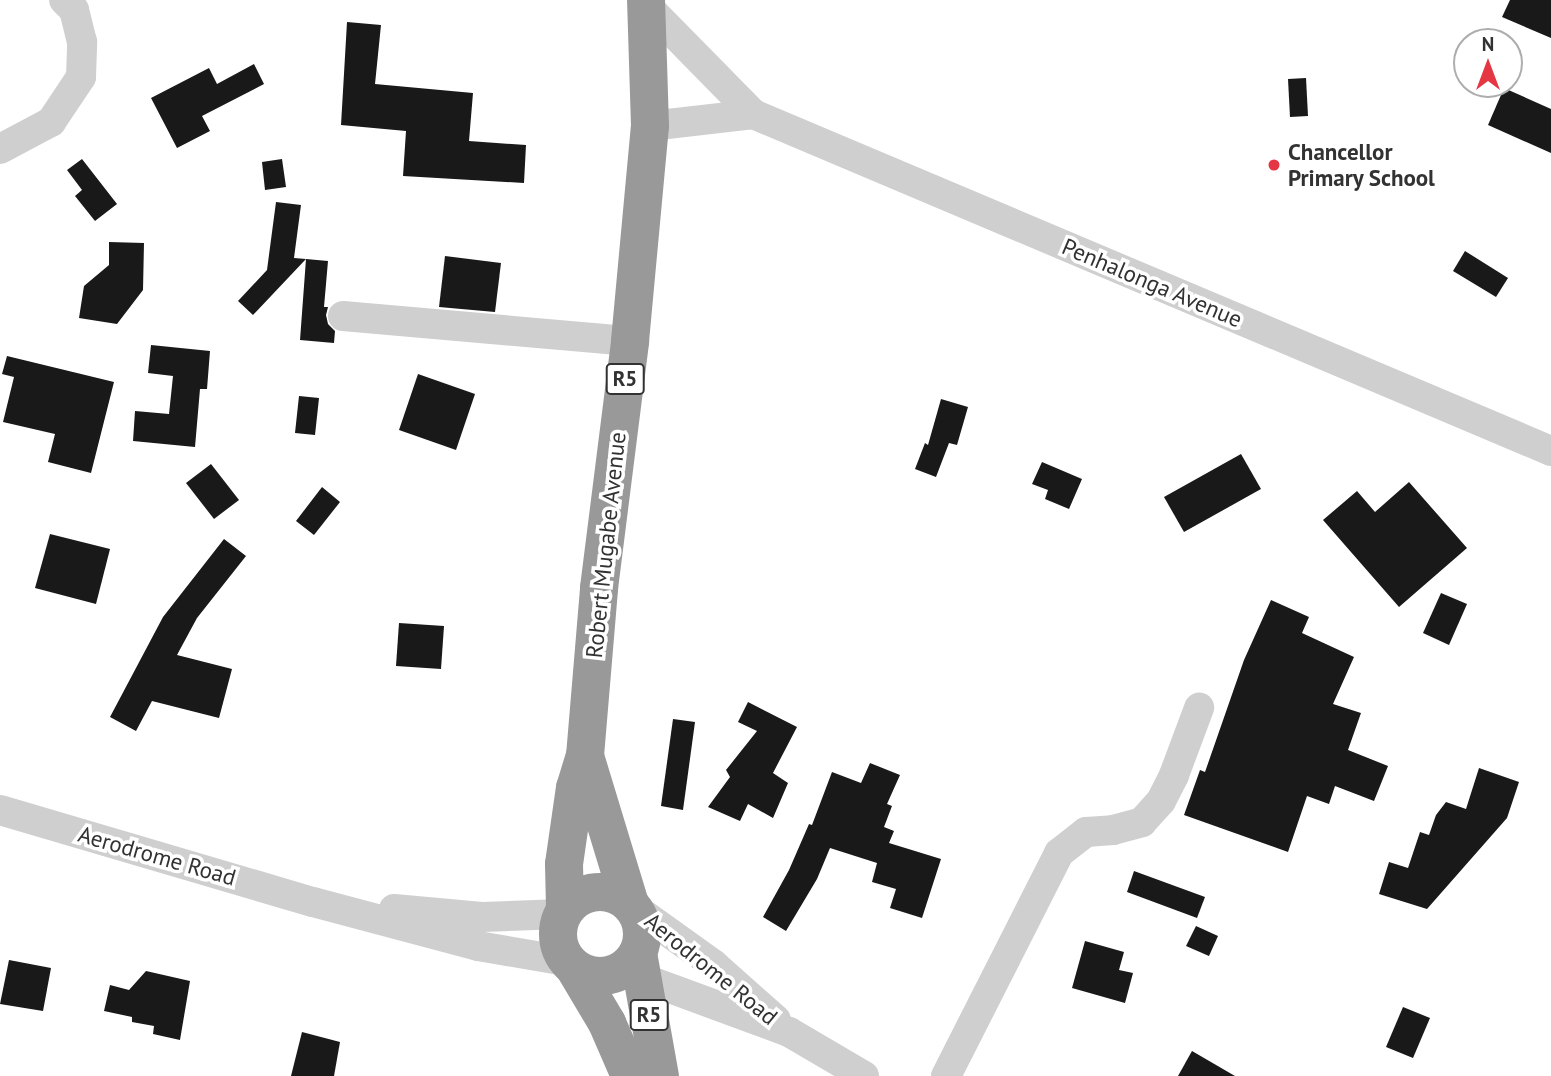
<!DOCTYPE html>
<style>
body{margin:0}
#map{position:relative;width:1551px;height:1076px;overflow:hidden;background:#fff;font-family:"PT Sans",sans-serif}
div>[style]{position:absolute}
.building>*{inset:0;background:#191919}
.minor>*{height:30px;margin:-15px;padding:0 15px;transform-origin:15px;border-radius:15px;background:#cfcfcf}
.highway>*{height:38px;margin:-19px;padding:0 19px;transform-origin:19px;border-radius:19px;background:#999}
.highway>.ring{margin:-19px;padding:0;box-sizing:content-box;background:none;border:38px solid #999;border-radius:50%}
.dots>*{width:19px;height:19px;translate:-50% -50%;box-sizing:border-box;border:4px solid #fff;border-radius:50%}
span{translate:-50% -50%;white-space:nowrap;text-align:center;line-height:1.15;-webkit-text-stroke:7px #fff;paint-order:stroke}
.shield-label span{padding:2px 5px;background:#fff;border:2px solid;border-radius:5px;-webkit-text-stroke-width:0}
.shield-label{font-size:21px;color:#323232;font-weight:700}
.poi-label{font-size:23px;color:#323232;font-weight:700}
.left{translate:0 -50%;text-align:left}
.street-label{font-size:23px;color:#323232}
.north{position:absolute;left:1453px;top:28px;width:70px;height:70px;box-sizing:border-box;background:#fff;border:2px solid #adadad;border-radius:50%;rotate:0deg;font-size:19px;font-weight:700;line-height:28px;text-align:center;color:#323232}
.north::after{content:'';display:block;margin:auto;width:24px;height:32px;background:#e53743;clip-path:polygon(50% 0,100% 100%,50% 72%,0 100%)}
</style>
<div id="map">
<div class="building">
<div style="clip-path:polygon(1510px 0,1551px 0,1551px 38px,1502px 17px)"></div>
<div style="clip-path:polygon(347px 22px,381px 25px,375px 84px,473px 93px,469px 141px,526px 145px,524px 183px,403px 176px,406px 131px,341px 125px)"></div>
<div style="clip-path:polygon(254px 64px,264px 84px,202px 116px,210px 131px,177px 148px,151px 98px,209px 68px,217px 84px)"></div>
<div style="clip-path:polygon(1306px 78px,1308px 116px,1290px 117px,1288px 79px)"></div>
<div style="clip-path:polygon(1504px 88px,1551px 109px,1551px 153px,1488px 125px)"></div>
<div style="clip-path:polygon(82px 159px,117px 204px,95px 221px,75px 196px,82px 190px,67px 170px)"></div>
<div style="clip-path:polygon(282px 159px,286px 187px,265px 190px,262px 162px)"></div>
<div style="clip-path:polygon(276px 202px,301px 205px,294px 258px,306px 259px,253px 315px,238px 301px,267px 270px)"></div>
<div style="clip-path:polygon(109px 242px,144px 243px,143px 290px,117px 324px,79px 318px,84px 286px,109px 265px)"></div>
<div style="clip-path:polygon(1465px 251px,1508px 278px,1496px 297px,1453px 271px)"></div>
<div style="clip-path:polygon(445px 256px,501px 263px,495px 312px,439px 307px)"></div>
<div style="clip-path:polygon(306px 259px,328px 261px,324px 307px,328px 307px,326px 315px,328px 324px,335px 331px,334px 343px,300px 340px)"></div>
<div style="clip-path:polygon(151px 345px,210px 351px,207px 389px,200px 389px,195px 447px,133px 441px,135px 411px,169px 414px,173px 376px,148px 373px)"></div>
<div style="clip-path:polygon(7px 356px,114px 382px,91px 473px,48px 462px,55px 434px,3px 422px,14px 377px,2px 374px)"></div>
<div style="clip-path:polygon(418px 374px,475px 394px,456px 450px,399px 430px)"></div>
<div style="clip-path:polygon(299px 396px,319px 398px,315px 435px,295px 433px)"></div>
<div style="clip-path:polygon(941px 399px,968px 407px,957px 445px,949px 443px,936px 477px,915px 469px,925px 443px,928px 445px)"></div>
<div style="clip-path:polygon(1241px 454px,1261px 489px,1184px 532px,1164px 497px)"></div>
<div style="clip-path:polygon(1042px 462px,1082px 479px,1069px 509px,1045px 499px,1048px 490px,1032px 484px)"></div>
<div style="clip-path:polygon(211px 464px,239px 500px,214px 519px,186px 483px)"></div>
<div style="clip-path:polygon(1409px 482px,1467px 548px,1399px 607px,1323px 520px,1357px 491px,1375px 512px)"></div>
<div style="clip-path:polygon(322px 487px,340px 502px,314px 535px,296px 521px)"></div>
<div style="clip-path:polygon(50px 534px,110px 549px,96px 604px,35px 588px)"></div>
<div style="clip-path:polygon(224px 539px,246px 556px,197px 618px,177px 655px,232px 669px,219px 718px,152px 701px,136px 731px,110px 717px,163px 617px)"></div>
<div style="clip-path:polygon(1441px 593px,1467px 604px,1449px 645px,1423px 633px)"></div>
<div style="clip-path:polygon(1271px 600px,1309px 617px,1302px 633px,1354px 657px,1333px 704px,1361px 713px,1348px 750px,1388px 766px,1374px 801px,1335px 786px,1329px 804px,1307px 796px,1288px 852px,1184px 815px,1200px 770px,1205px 772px,1244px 660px)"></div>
<div style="clip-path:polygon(399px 623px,444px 626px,441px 669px,396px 666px)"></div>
<div style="clip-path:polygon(748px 702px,797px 727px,773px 773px,788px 783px,773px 818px,748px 804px,740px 821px,708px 807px,730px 777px,726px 770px,757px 731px,738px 722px)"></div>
<div style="clip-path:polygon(673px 719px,695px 722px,683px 810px,661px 806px)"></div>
<div style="clip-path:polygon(870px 763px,900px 775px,887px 804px,892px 806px,884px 827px,894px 831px,889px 843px,941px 859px,922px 918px,890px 908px,896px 889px,872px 882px,877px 863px,830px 848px,817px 879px,786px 931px,763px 917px,789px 870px,809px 824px,812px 825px,832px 772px,861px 783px)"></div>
<div style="clip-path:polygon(1479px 768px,1519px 782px,1507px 818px,1427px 909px,1379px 894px,1389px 862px,1408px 868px,1420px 832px,1429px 835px,1436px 815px,1446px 802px,1466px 809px)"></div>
<div style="clip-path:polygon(1134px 871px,1205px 897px,1197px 918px,1127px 892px)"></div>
<div style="clip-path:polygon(1196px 926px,1218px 936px,1209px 956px,1186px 946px)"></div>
<div style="clip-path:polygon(1085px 941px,1124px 952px,1119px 970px,1133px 973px,1125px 1003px,1072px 988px)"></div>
<div style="clip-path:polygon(9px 960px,51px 968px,43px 1011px,0 1004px)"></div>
<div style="clip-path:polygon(146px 971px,190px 981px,180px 1040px,153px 1034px,154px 1026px,132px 1022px,132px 1017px,104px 1011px,110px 985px,129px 990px)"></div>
<div style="clip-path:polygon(1403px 1007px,1430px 1018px,1413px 1058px,1386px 1047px)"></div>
<div style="clip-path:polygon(302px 1032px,340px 1042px,334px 1076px,291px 1076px)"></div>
<div style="clip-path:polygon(1192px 1051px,1235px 1076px,1178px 1076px)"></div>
</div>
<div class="minor">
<div style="left:646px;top:5px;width:153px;rotate:45.5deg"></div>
<div style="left:753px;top:114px;width:866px;rotate:22.89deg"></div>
<div style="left:650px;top:126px;width:104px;rotate:-6.6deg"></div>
<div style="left:0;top:149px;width:58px;rotate:-27.9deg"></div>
<div style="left:51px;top:122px;width:54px;rotate:-56.3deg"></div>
<div style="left:81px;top:77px;width:35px;rotate:-88deg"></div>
<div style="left:82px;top:42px;width:33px;rotate:-104deg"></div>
<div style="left:74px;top:10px;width:14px;rotate:-135deg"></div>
<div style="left:343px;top:316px;width:288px;rotate:5deg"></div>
<div style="left:0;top:810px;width:326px;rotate:16.4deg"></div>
<div style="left:313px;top:902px;width:171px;rotate:14.9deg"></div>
<div style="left:478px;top:946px;width:89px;rotate:9.7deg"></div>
<div style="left:632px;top:906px;width:100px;rotate:35.6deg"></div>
<div style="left:713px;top:964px;width:84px;rotate:41.6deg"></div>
<div style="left:394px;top:909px;width:88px;rotate:5.2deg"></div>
<div style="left:482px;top:917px;width:80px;rotate:-2.1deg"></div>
<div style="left:626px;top:972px;width:174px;rotate:20.2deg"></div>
<div style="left:789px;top:1032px;width:87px;rotate:30.4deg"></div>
<div style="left:946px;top:1076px;width:250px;rotate:-63.1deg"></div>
<div style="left:1059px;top:853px;width:34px;rotate:-38deg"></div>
<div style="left:1086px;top:832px;width:27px;rotate:-4deg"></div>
<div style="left:1113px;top:830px;width:30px;rotate:-15deg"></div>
<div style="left:1142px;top:822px;width:28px;rotate:-48deg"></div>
<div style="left:1161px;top:801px;width:29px;rotate:-63deg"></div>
<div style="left:1174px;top:775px;width:72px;rotate:-69.5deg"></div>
</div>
<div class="highway">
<div style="left:585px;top:756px;width:155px;rotate:73.1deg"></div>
<div class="ring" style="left:558px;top:892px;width:46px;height:46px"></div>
<div style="left:565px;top:908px;width:44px;rotate:-91.3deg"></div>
<div style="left:564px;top:864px;width:77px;rotate:-81.8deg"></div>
<div style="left:575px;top:788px;width:34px;rotate:-73deg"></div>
<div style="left:585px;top:756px;width:169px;rotate:-85.2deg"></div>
<div style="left:599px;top:588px;width:249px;rotate:-82.8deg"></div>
<div style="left:630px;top:341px;width:216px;rotate:-84.7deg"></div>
<div style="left:650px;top:126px;width:126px;rotate:-91.8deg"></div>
<div style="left:638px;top:953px;width:125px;rotate:79.9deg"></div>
<div style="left:575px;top:969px;width:63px;rotate:59.3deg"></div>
<div style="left:607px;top:1023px;width:58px;rotate:66.5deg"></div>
</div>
<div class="dots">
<div style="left:1274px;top:165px;background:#e53743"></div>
</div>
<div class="shield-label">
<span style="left:625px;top:379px">R5</span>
<span style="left:649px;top:1015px">R5</span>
</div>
<div class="poi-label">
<span class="left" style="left:1288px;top:165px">Chancellor<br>Primary School</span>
</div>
<div class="street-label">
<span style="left:1152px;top:283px;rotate:23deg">Penhalonga Avenue</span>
<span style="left:606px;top:545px;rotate:-84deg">Robert Mugabe Avenue</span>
<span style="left:157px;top:856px;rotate:16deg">Aerodrome Road</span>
<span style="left:711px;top:969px;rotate:39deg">Aerodrome Road</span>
</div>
<div class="north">N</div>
</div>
